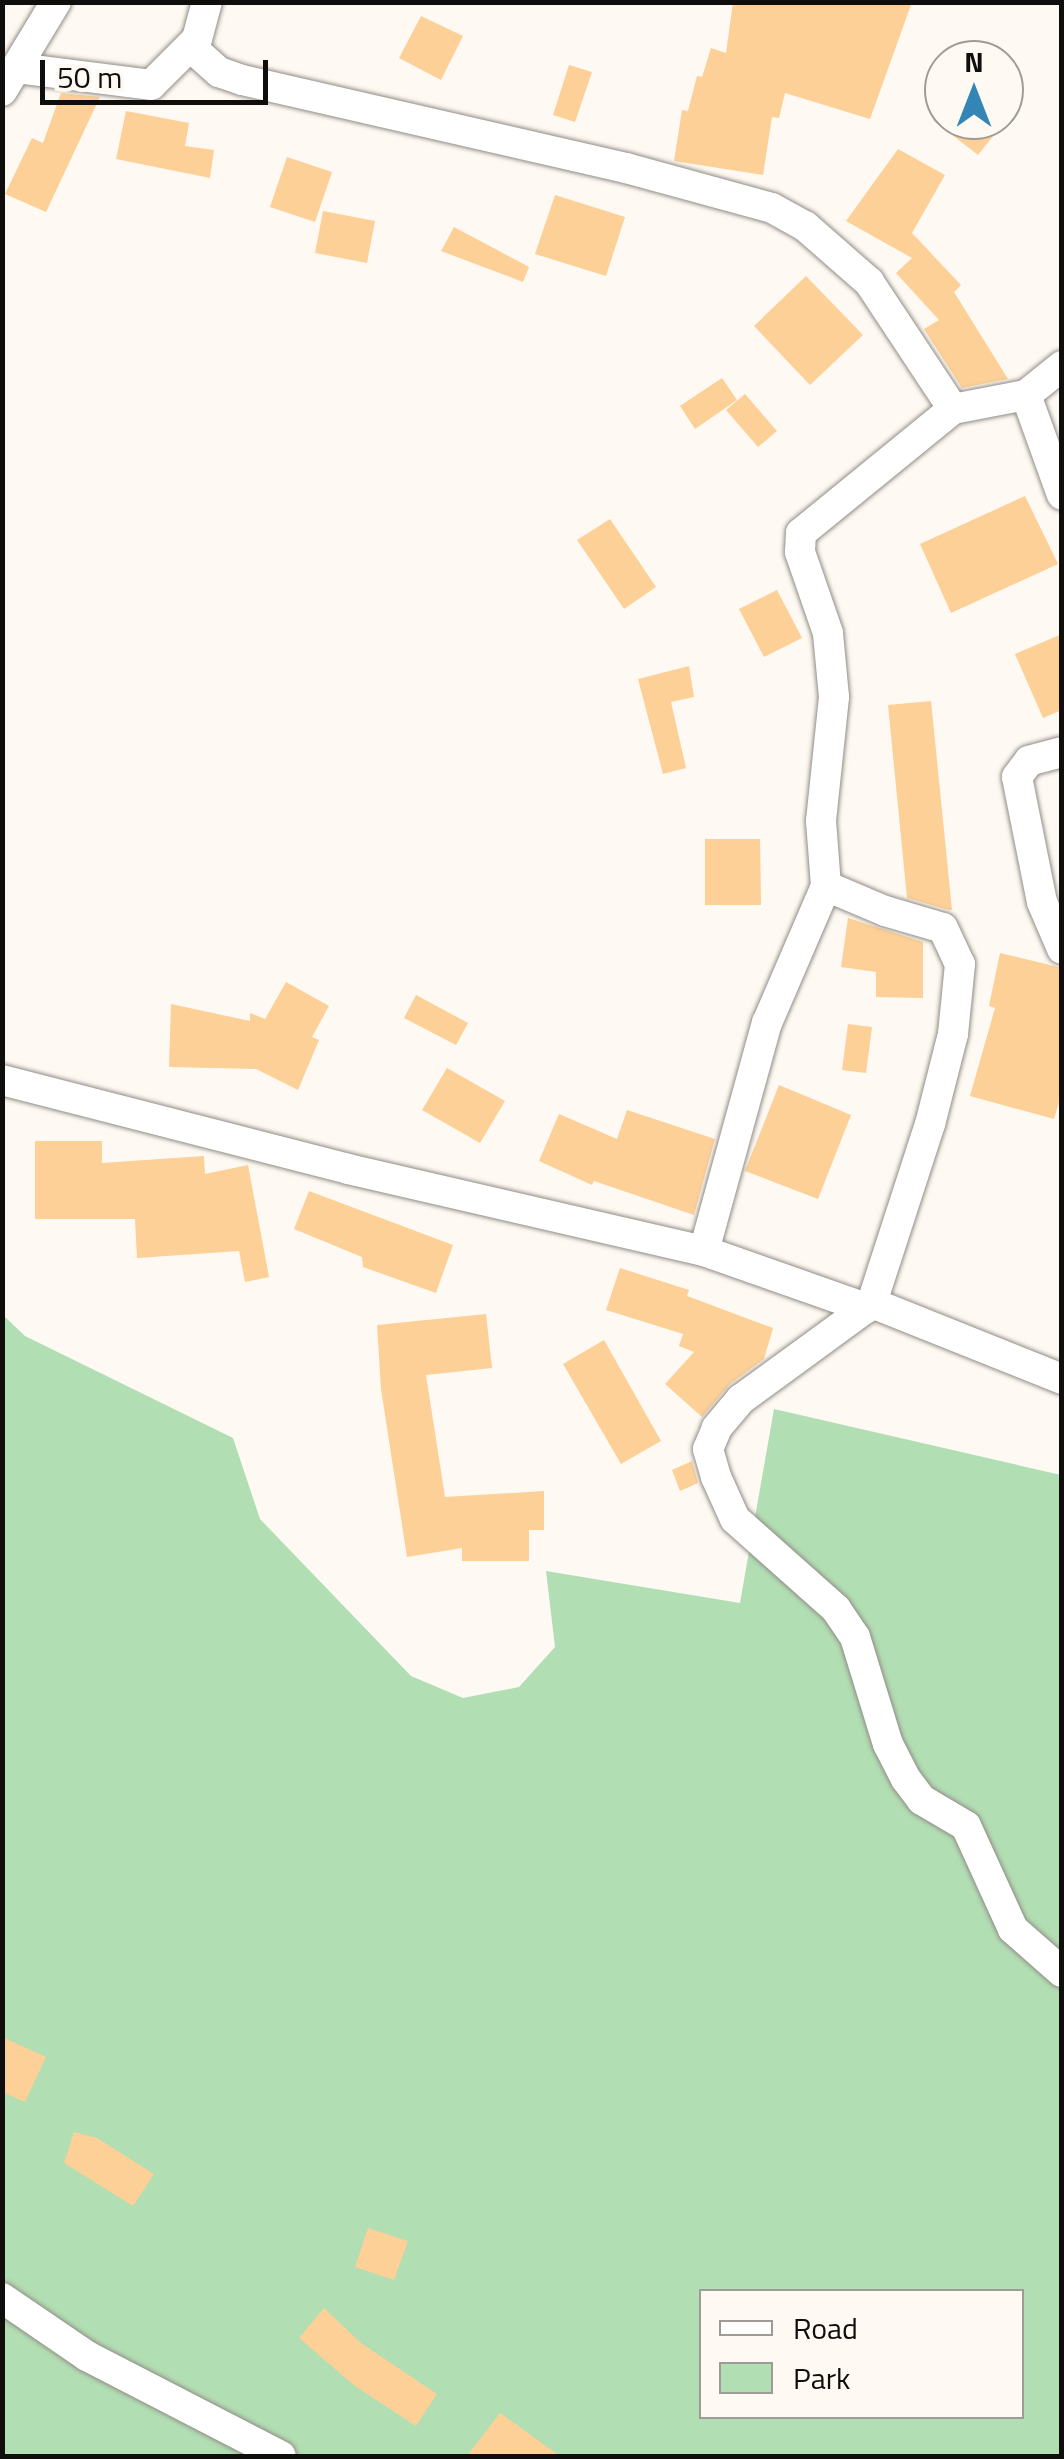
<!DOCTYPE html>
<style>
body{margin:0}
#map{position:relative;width:1064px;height:2459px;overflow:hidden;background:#fef9f2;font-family:"Titillium Web",sans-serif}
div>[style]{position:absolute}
.green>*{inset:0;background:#b2deb3}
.building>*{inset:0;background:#fcd096}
.roads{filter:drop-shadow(0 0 2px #918c86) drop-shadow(0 0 2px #918c86)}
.minor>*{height:30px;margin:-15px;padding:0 15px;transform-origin:15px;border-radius:15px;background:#fff}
span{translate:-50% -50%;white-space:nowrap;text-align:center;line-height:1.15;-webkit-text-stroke:8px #fef9f2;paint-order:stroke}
.frame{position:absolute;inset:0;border:5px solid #100e0c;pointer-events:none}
.legend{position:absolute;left:699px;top:2289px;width:325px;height:130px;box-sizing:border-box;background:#fef9f2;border:2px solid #9f9b96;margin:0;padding:12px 18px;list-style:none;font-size:30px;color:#100e0c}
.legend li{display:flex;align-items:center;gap:20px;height:50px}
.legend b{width:50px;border:2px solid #9f9b96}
.north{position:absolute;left:924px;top:40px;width:100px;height:100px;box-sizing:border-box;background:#fef9f2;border:2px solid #9f9b96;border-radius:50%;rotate:0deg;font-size:28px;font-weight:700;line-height:40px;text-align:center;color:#100e0c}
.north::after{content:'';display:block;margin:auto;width:35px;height:45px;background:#3285b5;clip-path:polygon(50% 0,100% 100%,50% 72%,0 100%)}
.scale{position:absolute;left:40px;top:60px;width:228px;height:45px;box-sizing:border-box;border:5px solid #100e0c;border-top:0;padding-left:12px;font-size:30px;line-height:35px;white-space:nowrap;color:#100e0c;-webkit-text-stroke:8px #fef9f2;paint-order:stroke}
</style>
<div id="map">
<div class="green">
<div style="clip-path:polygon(evenodd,2px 1314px,25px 1336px,233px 1438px,260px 1519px,411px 1676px,463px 1698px,519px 1687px,555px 1647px,546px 1571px,740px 1603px,774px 1409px,1061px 1475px,1061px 2456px,3px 2456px,2px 1314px,702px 2292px,1022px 2292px,1022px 2416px,702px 2416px,702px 2292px)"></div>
</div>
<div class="building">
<div style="clip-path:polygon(733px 2px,912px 2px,870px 119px,785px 93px,779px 118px,772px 117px,763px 175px,674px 161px,682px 110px,688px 111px,697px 76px,702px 77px,711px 48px,726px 53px)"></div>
<div style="clip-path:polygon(421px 16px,463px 36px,441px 80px,399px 58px)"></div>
<div style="clip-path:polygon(569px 65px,592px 72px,575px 122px,553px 115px)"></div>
<div style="clip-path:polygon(61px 93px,100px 97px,46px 212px,5px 194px,32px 138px,43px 143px)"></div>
<div style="clip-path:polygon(126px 111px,189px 123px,185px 146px,214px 150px,210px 178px,116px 159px)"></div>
<div style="clip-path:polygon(933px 120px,1006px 120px,978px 155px)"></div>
<div style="clip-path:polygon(898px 149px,945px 175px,912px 233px,961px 285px,954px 292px,1008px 379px,962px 388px,924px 329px,939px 320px,896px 273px,912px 258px,846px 221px)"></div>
<div style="clip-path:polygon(287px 157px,332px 172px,315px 222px,270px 207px)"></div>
<div style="clip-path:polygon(555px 195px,625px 217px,606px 276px,535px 254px)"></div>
<div style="clip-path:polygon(323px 211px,375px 221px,367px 263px,315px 253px)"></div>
<div style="clip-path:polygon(454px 227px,529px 267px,523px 282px,441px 251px)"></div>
<div style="clip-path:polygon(806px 276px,863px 335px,810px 385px,754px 326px)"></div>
<div style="clip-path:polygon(722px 378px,737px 400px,695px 429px,680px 406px)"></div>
<div style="clip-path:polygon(745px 394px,777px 431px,758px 447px,726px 410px)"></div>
<div style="clip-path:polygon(1025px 496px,1058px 564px,951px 613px,920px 544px)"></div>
<div style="clip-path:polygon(610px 519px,656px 587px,624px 609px,577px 540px)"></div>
<div style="clip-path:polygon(777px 590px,802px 638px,764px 657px,739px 609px)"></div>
<div style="clip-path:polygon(1062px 634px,1062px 710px,1043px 718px,1015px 654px)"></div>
<div style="clip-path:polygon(689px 666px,694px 697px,671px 702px,686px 768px,663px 774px,638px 679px)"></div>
<div style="clip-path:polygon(931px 701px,952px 910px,949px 910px,907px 898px,888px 705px)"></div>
<div style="clip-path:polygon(705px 839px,760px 839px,761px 905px,705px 905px)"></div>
<div style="clip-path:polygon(848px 918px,923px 942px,923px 998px,876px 997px,876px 972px,841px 967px)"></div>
<div style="clip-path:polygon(1000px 953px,1062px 968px,1062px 1092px,1054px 1119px,970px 1096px,995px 1008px,989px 1006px)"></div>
<div style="clip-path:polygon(286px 982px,329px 1006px,312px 1037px,319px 1040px,298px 1090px,256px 1069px,169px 1067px,171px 1004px,250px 1021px,250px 1013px,265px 1019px)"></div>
<div style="clip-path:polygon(416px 995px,468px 1023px,456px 1045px,404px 1018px)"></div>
<div style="clip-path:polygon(848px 1024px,872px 1027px,866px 1073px,842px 1070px)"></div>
<div style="clip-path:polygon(447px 1068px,505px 1101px,480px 1143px,422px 1110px)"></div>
<div style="clip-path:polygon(779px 1085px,851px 1115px,818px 1199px,745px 1171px)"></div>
<div style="clip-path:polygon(627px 1110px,715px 1139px,694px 1215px,594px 1181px,592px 1185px,539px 1161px,559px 1114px,617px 1139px)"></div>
<div style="clip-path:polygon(35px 1141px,102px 1141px,102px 1163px,204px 1156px,205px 1174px,248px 1165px,269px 1277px,245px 1282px,239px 1251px,137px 1258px,135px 1219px,35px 1219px)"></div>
<div style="clip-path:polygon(309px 1191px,453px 1245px,436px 1293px,363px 1267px,362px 1257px,294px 1229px)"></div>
<div style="clip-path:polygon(620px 1268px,689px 1290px,687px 1296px,773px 1328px,764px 1359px,730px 1384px,702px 1417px,665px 1384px,694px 1352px,679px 1346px,683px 1334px,606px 1310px)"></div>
<div style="clip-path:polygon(486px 1314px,492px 1368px,426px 1375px,445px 1497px,544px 1491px,544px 1530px,529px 1530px,529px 1561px,462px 1561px,462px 1548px,407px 1557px,381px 1389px,377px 1325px)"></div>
<div style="clip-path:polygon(604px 1340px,661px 1441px,621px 1464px,563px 1364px)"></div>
<div style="clip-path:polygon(692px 1461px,698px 1483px,680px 1491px,672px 1470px)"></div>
<div style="clip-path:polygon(2px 2037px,46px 2057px,25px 2102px,2px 2092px)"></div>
<div style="clip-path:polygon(74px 2132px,97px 2138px,154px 2174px,133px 2206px,64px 2163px)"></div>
<div style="clip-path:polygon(368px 2228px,408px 2241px,394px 2280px,355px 2267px)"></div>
<div style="clip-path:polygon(324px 2308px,361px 2343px,437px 2394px,416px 2426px,355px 2386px,299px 2338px)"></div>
<div style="clip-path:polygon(500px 2413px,560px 2456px,467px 2456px)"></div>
</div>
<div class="roads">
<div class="minor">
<div style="left:191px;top:47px;width:38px;rotate:42deg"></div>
<div style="left:219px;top:72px;width:24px;rotate:19deg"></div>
<div style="left:242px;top:80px;width:394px;rotate:12.9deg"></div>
<div style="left:626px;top:168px;width:151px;rotate:15.3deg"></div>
<div style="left:772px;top:208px;width:38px;rotate:29deg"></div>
<div style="left:805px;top:226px;width:85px;rotate:41.2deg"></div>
<div style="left:869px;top:282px;width:152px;rotate:56.5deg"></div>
<div style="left:17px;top:68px;width:135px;rotate:7.2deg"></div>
<div style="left:151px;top:85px;width:65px;rotate:-45deg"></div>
<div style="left:197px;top:39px;width:38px;rotate:-75deg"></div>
<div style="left:2px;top:91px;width:104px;rotate:-58.8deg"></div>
<div style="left:1026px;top:395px;width:106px;rotate:70.2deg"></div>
<div style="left:1062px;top:752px;width:34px;rotate:165deg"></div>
<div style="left:1029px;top:761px;width:20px;rotate:127deg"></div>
<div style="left:1017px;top:777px;width:127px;rotate:78.7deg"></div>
<div style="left:1042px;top:902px;width:51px;rotate:66.9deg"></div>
<div style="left:826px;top:886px;width:64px;rotate:23deg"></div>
<div style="left:885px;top:911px;width:60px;rotate:16.3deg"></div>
<div style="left:943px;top:928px;width:40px;rotate:65deg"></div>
<div style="left:960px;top:964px;width:70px;rotate:95.7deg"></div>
<div style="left:953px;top:1034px;width:93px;rotate:104.3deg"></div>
<div style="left:930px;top:1124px;width:188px;rotate:108deg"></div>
<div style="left:2px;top:1080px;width:357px;rotate:14.4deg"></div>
<div style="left:348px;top:1169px;width:365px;rotate:13deg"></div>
<div style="left:704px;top:1251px;width:172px;rotate:19.4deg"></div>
<div style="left:866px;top:1308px;width:8px;rotate:-40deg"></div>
<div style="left:872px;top:1303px;width:205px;rotate:21.8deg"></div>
<div style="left:704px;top:1251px;width:237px;rotate:-74.6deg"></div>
<div style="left:767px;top:1023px;width:149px;rotate:-66.7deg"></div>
<div style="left:826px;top:886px;width:65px;rotate:-94.4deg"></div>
<div style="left:821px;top:821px;width:125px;rotate:-84deg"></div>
<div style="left:834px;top:697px;width:64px;rotate:-95.4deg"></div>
<div style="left:828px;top:633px;width:86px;rotate:-109.1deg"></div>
<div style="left:800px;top:552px;width:19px;rotate:-87deg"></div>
<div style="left:801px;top:533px;width:196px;rotate:-39.2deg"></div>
<div style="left:953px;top:409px;width:74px;rotate:-10.9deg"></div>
<div style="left:1026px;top:395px;width:46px;rotate:-38.9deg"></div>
<div style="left:866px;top:1308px;width:155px;rotate:143.9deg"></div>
<div style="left:741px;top:1399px;width:38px;rotate:130deg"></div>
<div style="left:717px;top:1428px;width:23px;rotate:113deg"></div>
<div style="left:708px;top:1449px;width:29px;rotate:74deg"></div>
<div style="left:716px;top:1477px;width:46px;rotate:65.7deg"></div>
<div style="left:735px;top:1519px;width:135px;rotate:41.7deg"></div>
<div style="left:836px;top:1609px;width:34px;rotate:56deg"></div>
<div style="left:855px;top:1637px;width:112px;rotate:72.9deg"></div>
<div style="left:888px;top:1744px;width:39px;rotate:63deg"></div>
<div style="left:906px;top:1779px;width:26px;rotate:53deg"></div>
<div style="left:922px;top:1800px;width:51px;rotate:30.6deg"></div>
<div style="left:966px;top:1826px;width:113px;rotate:65.5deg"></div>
<div style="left:1013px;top:1929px;width:65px;rotate:41.3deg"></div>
<div style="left:2px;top:2298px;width:103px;rotate:34.3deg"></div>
<div style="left:87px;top:2356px;width:218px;rotate:27.3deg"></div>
</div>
</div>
<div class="frame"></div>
<ul class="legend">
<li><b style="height:12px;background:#fff"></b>Road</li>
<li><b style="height:28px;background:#b2deb3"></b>Park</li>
</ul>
<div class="north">N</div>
<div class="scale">50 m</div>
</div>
